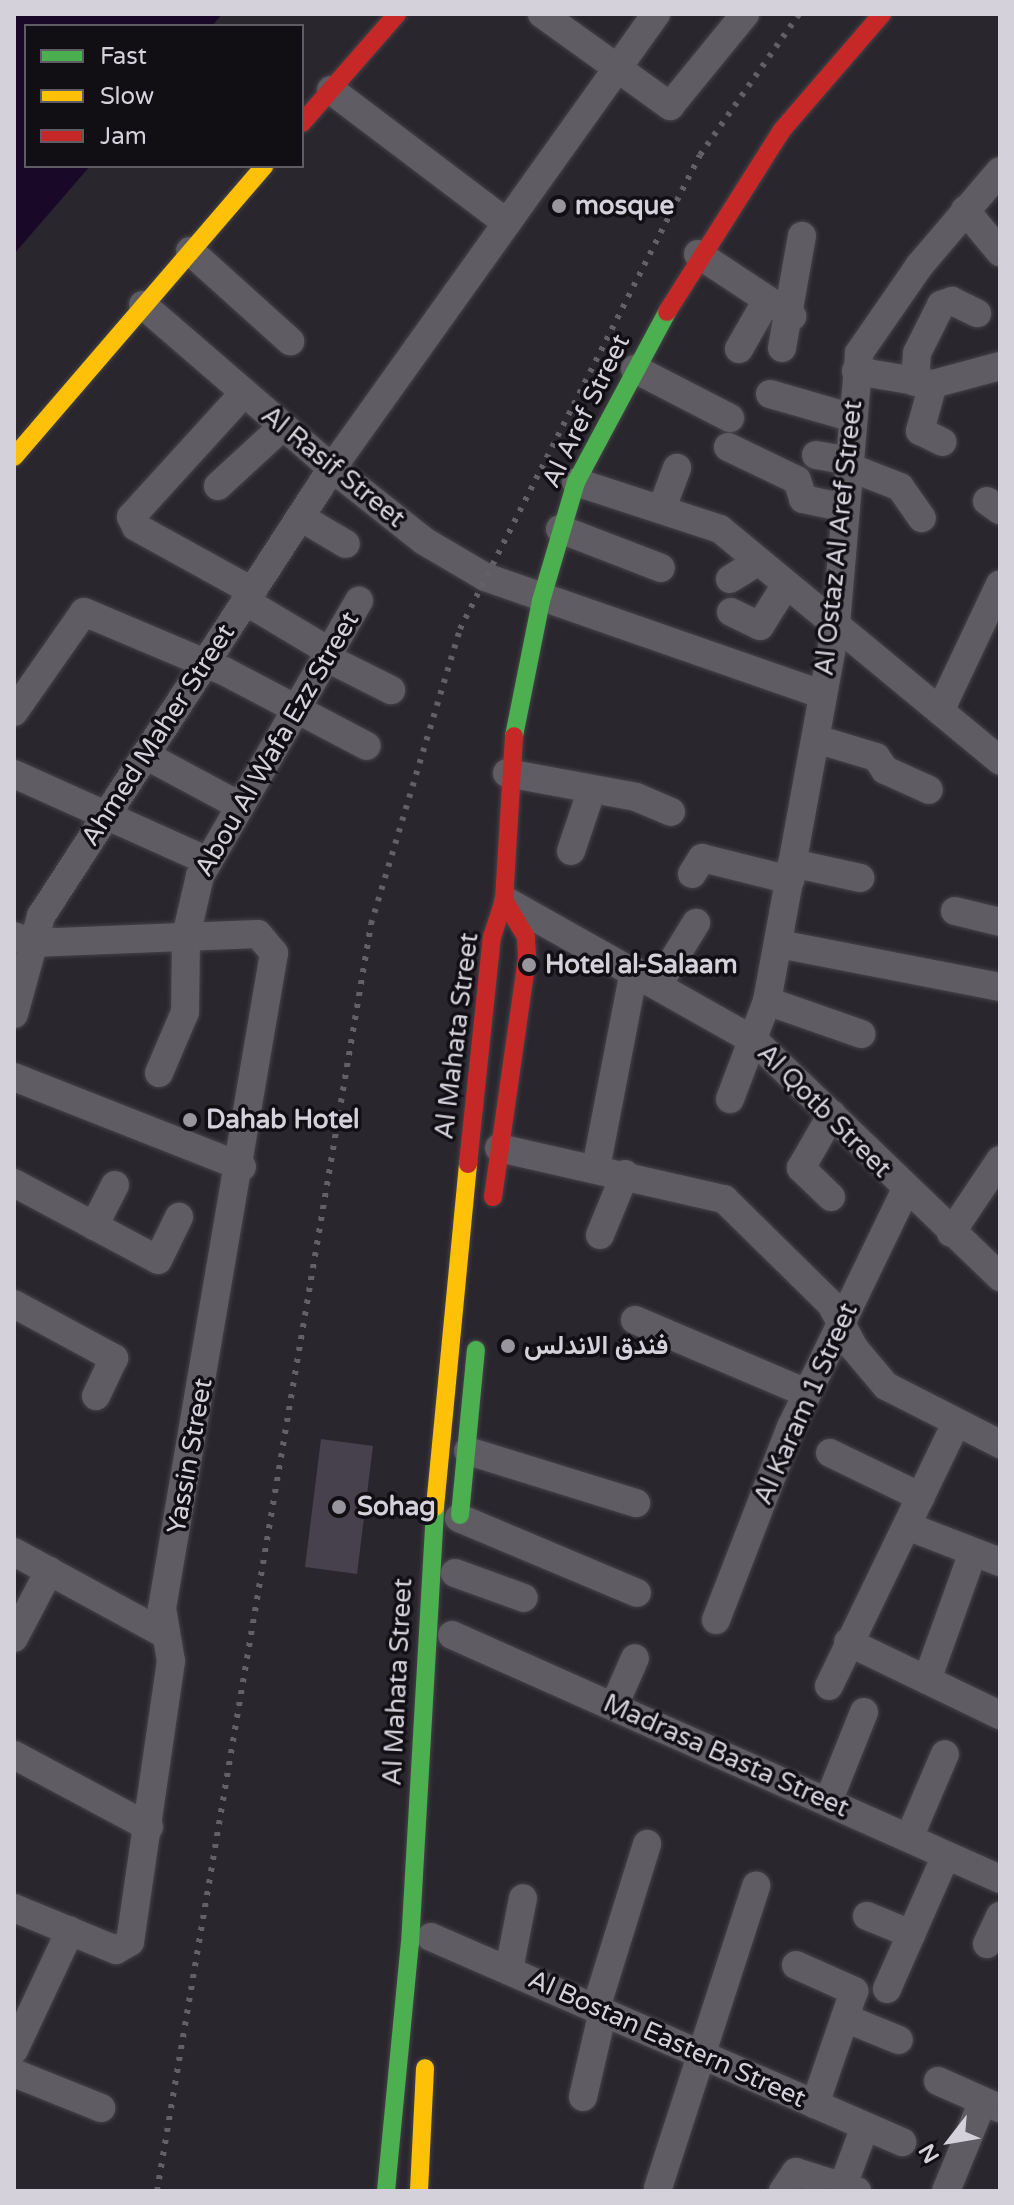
<!DOCTYPE html>
<meta charset="utf-8">
<style>
body{margin:0}
#map{position:relative;width:1014px;height:2205px;overflow:hidden;background:#29262d;font-family:"Varela Round",Vazirmatn,sans-serif}
div>[style]{position:absolute}
.water>*{inset:0;background:#190828}
.building>*{inset:0;background:#46414c}
.roads{filter:drop-shadow(0 0 2px #454248) drop-shadow(0 0 2px #454248)}
.street>*{height:28px;margin:-14px;padding:0 14px;transform-origin:14px;border-radius:14px;background:#5f5d63}
.fast>*{height:18px;margin:-9px;padding:0 9px;transform-origin:9px;border-radius:9px;background:#4caf50}
.slow>*{height:18px;margin:-9px;padding:0 9px;transform-origin:9px;border-radius:9px;background:#ffc107}
.jam>*{height:18px;margin:-9px;padding:0 9px;transform-origin:9px;border-radius:9px;background:#c62828}
.rail>*{height:6px;margin-top:-3px;transform-origin:0;background:repeating-linear-gradient(90deg,#636166 0 4px,transparent 0 12px)}
.dots>*{width:22px;height:22px;translate:-50% -50%;box-sizing:border-box;border:4px solid #110e14;border-radius:50%}
span{translate:-50% -50%;white-space:nowrap;text-align:center;line-height:1.15;-webkit-text-stroke:7px #110e14;paint-order:stroke}
.poi-label{font-size:26px;color:#d5d1da;font-weight:700}
.left{translate:0 -50%;text-align:left}
.street-label{font-size:26px;color:#d5d1da}
.frame{position:absolute;inset:0;border:16px solid #d5d1da;pointer-events:none}
.legend{position:absolute;left:24px;top:24px;width:280px;height:144px;box-sizing:border-box;background:#110e14;border:2px solid #5f5c63;margin:0;padding:10px 14px;list-style:none;font-size:24px;color:#d5d1da}
.legend li{display:flex;align-items:center;gap:16px;height:40px}
.legend b{width:40px;border:2px solid #5f5c63}
.north{position:absolute;left:910px;top:2101px;width:80px;height:80px;-webkit-text-stroke:6px #110e14;paint-order:stroke;rotate:239deg;font-size:22px;font-weight:700;line-height:32px;text-align:center;color:#d5d1da}
.north::after{content:'';display:block;margin:auto;width:28px;height:36px;background:#d5d1da;clip-path:polygon(50% 0,100% 100%,50% 72%,0 100%)}
</style>
<div id="map">
<div class="water">
<div style="clip-path:polygon(14px 14px,222px 14px,212px 26px,26px 26px,26px 166px,90px 166px,14px 254px)"></div>
</div>
<div class="building">
<div style="clip-path:polygon(321px 1439px,373px 1446px,357px 1574px,305px 1567px)"></div>
</div>
<div class="roads">
<div class="street">
<div style="left:542px;top:14px;width:158px;rotate:35.7deg"></div>
<div style="left:670px;top:106px;width:119px;rotate:-50.8deg"></div>
<div style="left:331px;top:90px;width:216px;rotate:37.1deg"></div>
<div style="left:965px;top:210px;width:55px;rotate:50.2deg"></div>
<div style="left:190px;top:251px;width:135px;rotate:42deg"></div>
<div style="left:698px;top:254px;width:113px;rotate:33.4deg"></div>
<div style="left:143px;top:305px;width:250px;rotate:40.8deg"></div>
<div style="left:332px;top:468px;width:117px;rotate:38.4deg"></div>
<div style="left:424px;top:541px;width:71px;rotate:30.5deg"></div>
<div style="left:485px;top:577px;width:358px;rotate:19.2deg"></div>
<div style="left:782px;top:348px;width:114px;rotate:-79.9deg"></div>
<div style="left:739px;top:349px;width:56px;rotate:-60.3deg"></div>
<div style="left:635px;top:369px;width:107px;rotate:27.3deg"></div>
<div style="left:856px;top:371px;width:78px;rotate:9.6deg"></div>
<div style="left:933px;top:384px;width:69px;rotate:-15deg"></div>
<div style="left:915px;top:382px;width:29px;rotate:-86deg"></div>
<div style="left:917px;top:353px;width:54px;rotate:-63.4deg"></div>
<div style="left:941px;top:305px;width:12px;rotate:-20deg"></div>
<div style="left:952px;top:301px;width:28px;rotate:26deg"></div>
<div style="left:933px;top:384px;width:49px;rotate:105.5deg"></div>
<div style="left:920px;top:431px;width:25px;rotate:26deg"></div>
<div style="left:243px;top:394px;width:166px;rotate:132.3deg"></div>
<div style="left:131px;top:517px;width:11px;rotate:63deg"></div>
<div style="left:136px;top:527px;width:132px;rotate:28.9deg"></div>
<div style="left:770px;top:394px;width:86px;rotate:16.1deg"></div>
<div style="left:728px;top:447px;width:76px;rotate:25.6deg"></div>
<div style="left:797px;top:480px;width:20px;rotate:72deg"></div>
<div style="left:803px;top:499px;width:44px;rotate:11.8deg"></div>
<div style="left:816px;top:455px;width:34px;rotate:10deg"></div>
<div style="left:849px;top:467px;width:55px;rotate:21.4deg"></div>
<div style="left:900px;top:487px;width:38px;rotate:55deg"></div>
<div style="left:576px;top:482px;width:151px;rotate:18.1deg"></div>
<div style="left:720px;top:529px;width:364px;rotate:39.6deg"></div>
<div style="left:218px;top:486px;width:87px;rotate:-42.7deg"></div>
<div style="left:987px;top:501px;width:16px;rotate:35deg"></div>
<div style="left:662px;top:508px;width:43px;rotate:-69.4deg"></div>
<div style="left:300px;top:517px;width:53px;rotate:30.4deg"></div>
<div style="left:560px;top:529px;width:108px;rotate:21.1deg"></div>
<div style="left:730px;top:579px;width:31px;rotate:-32deg"></div>
<div style="left:245px;top:601px;width:98px;rotate:30.8deg"></div>
<div style="left:731px;top:612px;width:32px;rotate:26deg"></div>
<div style="left:760px;top:626px;width:47px;rotate:-58deg"></div>
<div style="left:325px;top:657px;width:74px;rotate:26.6deg"></div>
<div style="left:940px;top:711px;width:140px;rotate:-64.7deg"></div>
<div style="left:14px;top:712px;width:122px;rotate:-55deg"></div>
<div style="left:84px;top:612px;width:152px;rotate:22.9deg"></div>
<div style="left:224px;top:671px;width:161px;rotate:27.7deg"></div>
<div style="left:816px;top:739px;width:63px;rotate:16.7deg"></div>
<div style="left:876px;top:757px;width:16px;rotate:55deg"></div>
<div style="left:885px;top:770px;width:48px;rotate:24.4deg"></div>
<div style="left:145px;top:755px;width:108px;rotate:28.2deg"></div>
<div style="left:507px;top:773px;width:131px;rotate:10.5deg"></div>
<div style="left:636px;top:797px;width:38px;rotate:23deg"></div>
<div style="left:14px;top:774px;width:213px;rotate:24.2deg"></div>
<div style="left:571px;top:851px;width:65px;rotate:-71.3deg"></div>
<div style="left:792px;top:863px;width:70px;rotate:12.4deg"></div>
<div style="left:692px;top:874px;width:19px;rotate:-58deg"></div>
<div style="left:702px;top:858px;width:91px;rotate:14deg"></div>
<div style="left:508px;top:902px;width:285px;rotate:29.4deg"></div>
<div style="left:756px;top:1042px;width:339px;rotate:43.9deg"></div>
<div style="left:955px;top:911px;width:46px;rotate:13.7deg"></div>
<div style="left:14px;top:936px;width:19px;rotate:21deg"></div>
<div style="left:32px;top:943px;width:226px;rotate:-2.3deg"></div>
<div style="left:258px;top:934px;width:25px;rotate:50deg"></div>
<div style="left:274px;top:953px;width:665px;rotate:99.7deg"></div>
<div style="left:162px;top:1608px;width:54px;rotate:80.4deg"></div>
<div style="left:171px;top:1661px;width:284px;rotate:98.3deg"></div>
<div style="left:130px;top:1942px;width:16px;rotate:150deg"></div>
<div style="left:116px;top:1950px;width:110px;rotate:-157.6deg"></div>
<div style="left:779px;top:944px;width:225px;rotate:11deg"></div>
<div style="left:658px;top:985px;width:73px;rotate:-58.5deg"></div>
<div style="left:767px;top:1001px;width:100px;rotate:19.3deg"></div>
<div style="left:14px;top:1014px;width:102px;rotate:-74.6deg"></div>
<div style="left:41px;top:916px;width:534px;rotate:-56.99deg"></div>
<div style="left:332px;top:468px;width:558px;rotate:-54.49deg"></div>
<div style="left:159px;top:1073px;width:66px;rotate:-66.9deg"></div>
<div style="left:185px;top:1012px;width:76px;rotate:-89.2deg"></div>
<div style="left:186px;top:936px;width:62px;rotate:-76.9deg"></div>
<div style="left:200px;top:876px;width:318px;rotate:-60deg"></div>
<div style="left:14px;top:1077px;width:245px;rotate:21.5deg"></div>
<div style="left:730px;top:1099px;width:105px;rotate:-69.3deg"></div>
<div style="left:767px;top:1001px;width:383px;rotate:-79.6deg"></div>
<div style="left:836px;top:624px;width:272px;rotate:-85.1deg"></div>
<div style="left:859px;top:353px;width:107px;rotate:-55.3deg"></div>
<div style="left:920px;top:265px;width:123px;rotate:-49.6deg"></div>
<div style="left:499px;top:1148px;width:231px;rotate:12.8deg"></div>
<div style="left:724px;top:1199px;width:150px;rotate:44.5deg"></div>
<div style="left:831px;top:1304px;width:50px;rotate:62.4deg"></div>
<div style="left:854px;top:1348px;width:50px;rotate:49.9deg"></div>
<div style="left:886px;top:1386px;width:128px;rotate:27deg"></div>
<div style="left:596px;top:1168px;width:201px;rotate:-79.1deg"></div>
<div style="left:14px;top:1183px;width:163px;rotate:28.1deg"></div>
<div style="left:158px;top:1260px;width:48px;rotate:-64deg"></div>
<div style="left:831px;top:1197px;width:42px;rotate:-136deg"></div>
<div style="left:801px;top:1168px;width:62px;rotate:-60.1deg"></div>
<div style="left:94px;top:1226px;width:46px;rotate:-62.9deg"></div>
<div style="left:951px;top:1233px;width:88px;rotate:-56.1deg"></div>
<div style="left:600px;top:1235px;width:66px;rotate:-67.7deg"></div>
<div style="left:14px;top:1304px;width:114px;rotate:28.4deg"></div>
<div style="left:114px;top:1358px;width:42px;rotate:115.3deg"></div>
<div style="left:635px;top:1320px;width:186px;rotate:23.1deg"></div>
<div style="left:468px;top:1451px;width:176px;rotate:17.2deg"></div>
<div style="left:830px;top:1453px;width:101px;rotate:25.8deg"></div>
<div style="left:459px;top:1518px;width:193px;rotate:22.8deg"></div>
<div style="left:907px;top:1526px;width:100px;rotate:21.2deg"></div>
<div style="left:14px;top:1552px;width:173px;rotate:28.6deg"></div>
<div style="left:455px;top:1573px;width:73px;rotate:19.9deg"></div>
<div style="left:716px;top:1620px;width:207px;rotate:-68.8deg"></div>
<div style="left:791px;top:1427px;width:262px;rotate:-64.2deg"></div>
<div style="left:452px;top:1635px;width:600px;rotate:24deg"></div>
<div style="left:14px;top:1638px;width:76px;rotate:-62.4deg"></div>
<div style="left:848px;top:1642px;width:169px;rotate:25.7deg"></div>
<div style="left:927px;top:1680px;width:136px;rotate:-70.2deg"></div>
<div style="left:829px;top:1686px;width:292px;rotate:-64.2deg"></div>
<div style="left:614px;top:1706px;width:52px;rotate:-66.4deg"></div>
<div style="left:14px;top:1755px;width:153px;rotate:28.1deg"></div>
<div style="left:828px;top:1802px;width:97px;rotate:-68.2deg"></div>
<div style="left:909px;top:1838px;width:91px;rotate:-66.8deg"></div>
<div style="left:867px;top:1916px;width:48px;rotate:22.2deg"></div>
<div style="left:431px;top:1937px;width:514px;rotate:23.52deg"></div>
<div style="left:987px;top:1944px;width:31px;rotate:-65deg"></div>
<div style="left:796px;top:1965px;width:64px;rotate:24.1deg"></div>
<div style="left:854px;top:1991px;width:120px;rotate:109deg"></div>
<div style="left:509px;top:1970px;width:73px;rotate:-79deg"></div>
<div style="left:887px;top:1989px;width:146px;rotate:-66.2deg"></div>
<div style="left:596px;top:2008px;width:172px;rotate:-72.7deg"></div>
<div style="left:845px;top:2018px;width:58px;rotate:22.2deg"></div>
<div style="left:14px;top:2050px;width:132px;rotate:-64.8deg"></div>
<div style="left:14px;top:2073px;width:94px;rotate:21.9deg"></div>
<div style="left:938px;top:2081px;width:67px;rotate:23.9deg"></div>
<div style="left:583px;top:2097px;width:88px;rotate:-76.9deg"></div>
<div style="left:658px;top:2188px;width:318px;rotate:-72deg"></div>
<div style="left:783px;top:2191px;width:23px;rotate:-56deg"></div>
<div style="left:796px;top:2172px;width:64px;rotate:17.3deg"></div>
<div style="left:841px;top:2191px;width:69px;rotate:-69.7deg"></div>
<div style="left:946px;top:2191px;width:97px;rotate:-67.7deg"></div>
</div>
<div class="fast">
<div style="left:514px;top:736px;width:138px;rotate:-78.7deg"></div>
<div style="left:541px;top:601px;width:124px;rotate:-73.6deg"></div>
<div style="left:576px;top:482px;width:193px;rotate:-61.8deg"></div>
<div style="left:460px;top:1515px;width:166px;rotate:-84.5deg"></div>
<div style="left:386px;top:2191px;width:248px;rotate:-84.5deg"></div>
<div style="left:410px;top:1944px;width:438px;rotate:-86.7deg"></div>
</div>
<div class="slow">
<div style="left:14px;top:457px;width:384px;rotate:-49.3deg"></div>
<div style="left:435px;top:1507px;width:345px;rotate:-84.5deg"></div>
<div style="left:419px;top:2191px;width:123px;rotate:-87.2deg"></div>
</div>
<div class="jam">
<div style="left:302px;top:123px;width:145px;rotate:-48.9deg"></div>
<div style="left:667px;top:312px;width:215px;rotate:-57.7deg"></div>
<div style="left:782px;top:130px;width:153px;rotate:-49.2deg"></div>
<div style="left:468px;top:1164px;width:228px;rotate:-84deg"></div>
<div style="left:492px;top:937px;width:39px;rotate:-72deg"></div>
<div style="left:504px;top:900px;width:164px;rotate:-86.5deg"></div>
<div style="left:493px;top:1197px;width:241px;rotate:-81.9deg"></div>
<div style="left:527px;top:958px;width:21px;rotate:-93deg"></div>
<div style="left:526px;top:937px;width:43px;rotate:-120.7deg"></div>
</div>
</div>
<div class="rail">
<div style="left:157px;top:2191px;width:1285px;rotate:-80.41deg"></div>
<div style="left:371px;top:924px;width:308px;rotate:-73.2deg"></div>
<div style="left:460px;top:629px;width:531px;rotate:-63.15deg"></div>
<div style="left:700px;top:155px;width:172px;rotate:-54.9deg"></div>
</div>
<div class="dots">
<div style="left:559px;top:206px;background:#99959d"></div>
<div style="left:529px;top:965px;background:#99959d"></div>
<div style="left:190px;top:1120px;background:#99959d"></div>
<div style="left:508px;top:1346px;background:#99959d"></div>
<div style="left:339px;top:1507px;background:#99959d"></div>
</div>
<div class="poi-label">
<span class="left" style="left:575px;top:206px">mosque</span>
<span class="left" style="left:545px;top:965px">Hotel al-Salaam</span>
<span class="left" style="left:206px;top:1120px">Dahab Hotel</span>
<span class="left" style="left:524px;top:1346px">فندق الاندلس</span>
<span class="left" style="left:357px;top:1507px">Sohag</span>
</div>
<div class="street-label">
<span style="left:586px;top:411px;rotate:-64deg">Al Aref Street</span>
<span style="left:333px;top:467px;rotate:39deg">Al Rasif Street</span>
<span style="left:839px;top:538px;rotate:-84deg">Al Ostaz Al Aref Street</span>
<span style="left:158px;top:735px;rotate:-57deg">Ahmed Maher Street</span>
<span style="left:277px;top:744px;rotate:-60deg">Abou Al Wafa Ezz Street</span>
<span style="left:457px;top:1036px;rotate:-83deg">Al Mahata Street</span>
<span style="left:824px;top:1111px;rotate:45deg">Al Qotb Street</span>
<span style="left:806px;top:1404px;rotate:-66deg">Al Karam 1 Street</span>
<span style="left:190px;top:1456px;rotate:-80deg">Yassin Street</span>
<span style="left:398px;top:1682px;rotate:-87deg">Al Mahata Street</span>
<span style="left:726px;top:1756px;rotate:24deg">Madrasa Basta Street</span>
<span style="left:667px;top:2039px;rotate:24deg">Al Bostan Eastern Street</span>
</div>
<div class="frame"></div>
<ul class="legend">
<li><b style="height:10px;background:#4caf50"></b>Fast</li>
<li><b style="height:10px;background:#ffc107"></b>Slow</li>
<li><b style="height:10px;background:#c62828"></b>Jam</li>
</ul>
<div class="north">N</div>
</div>
